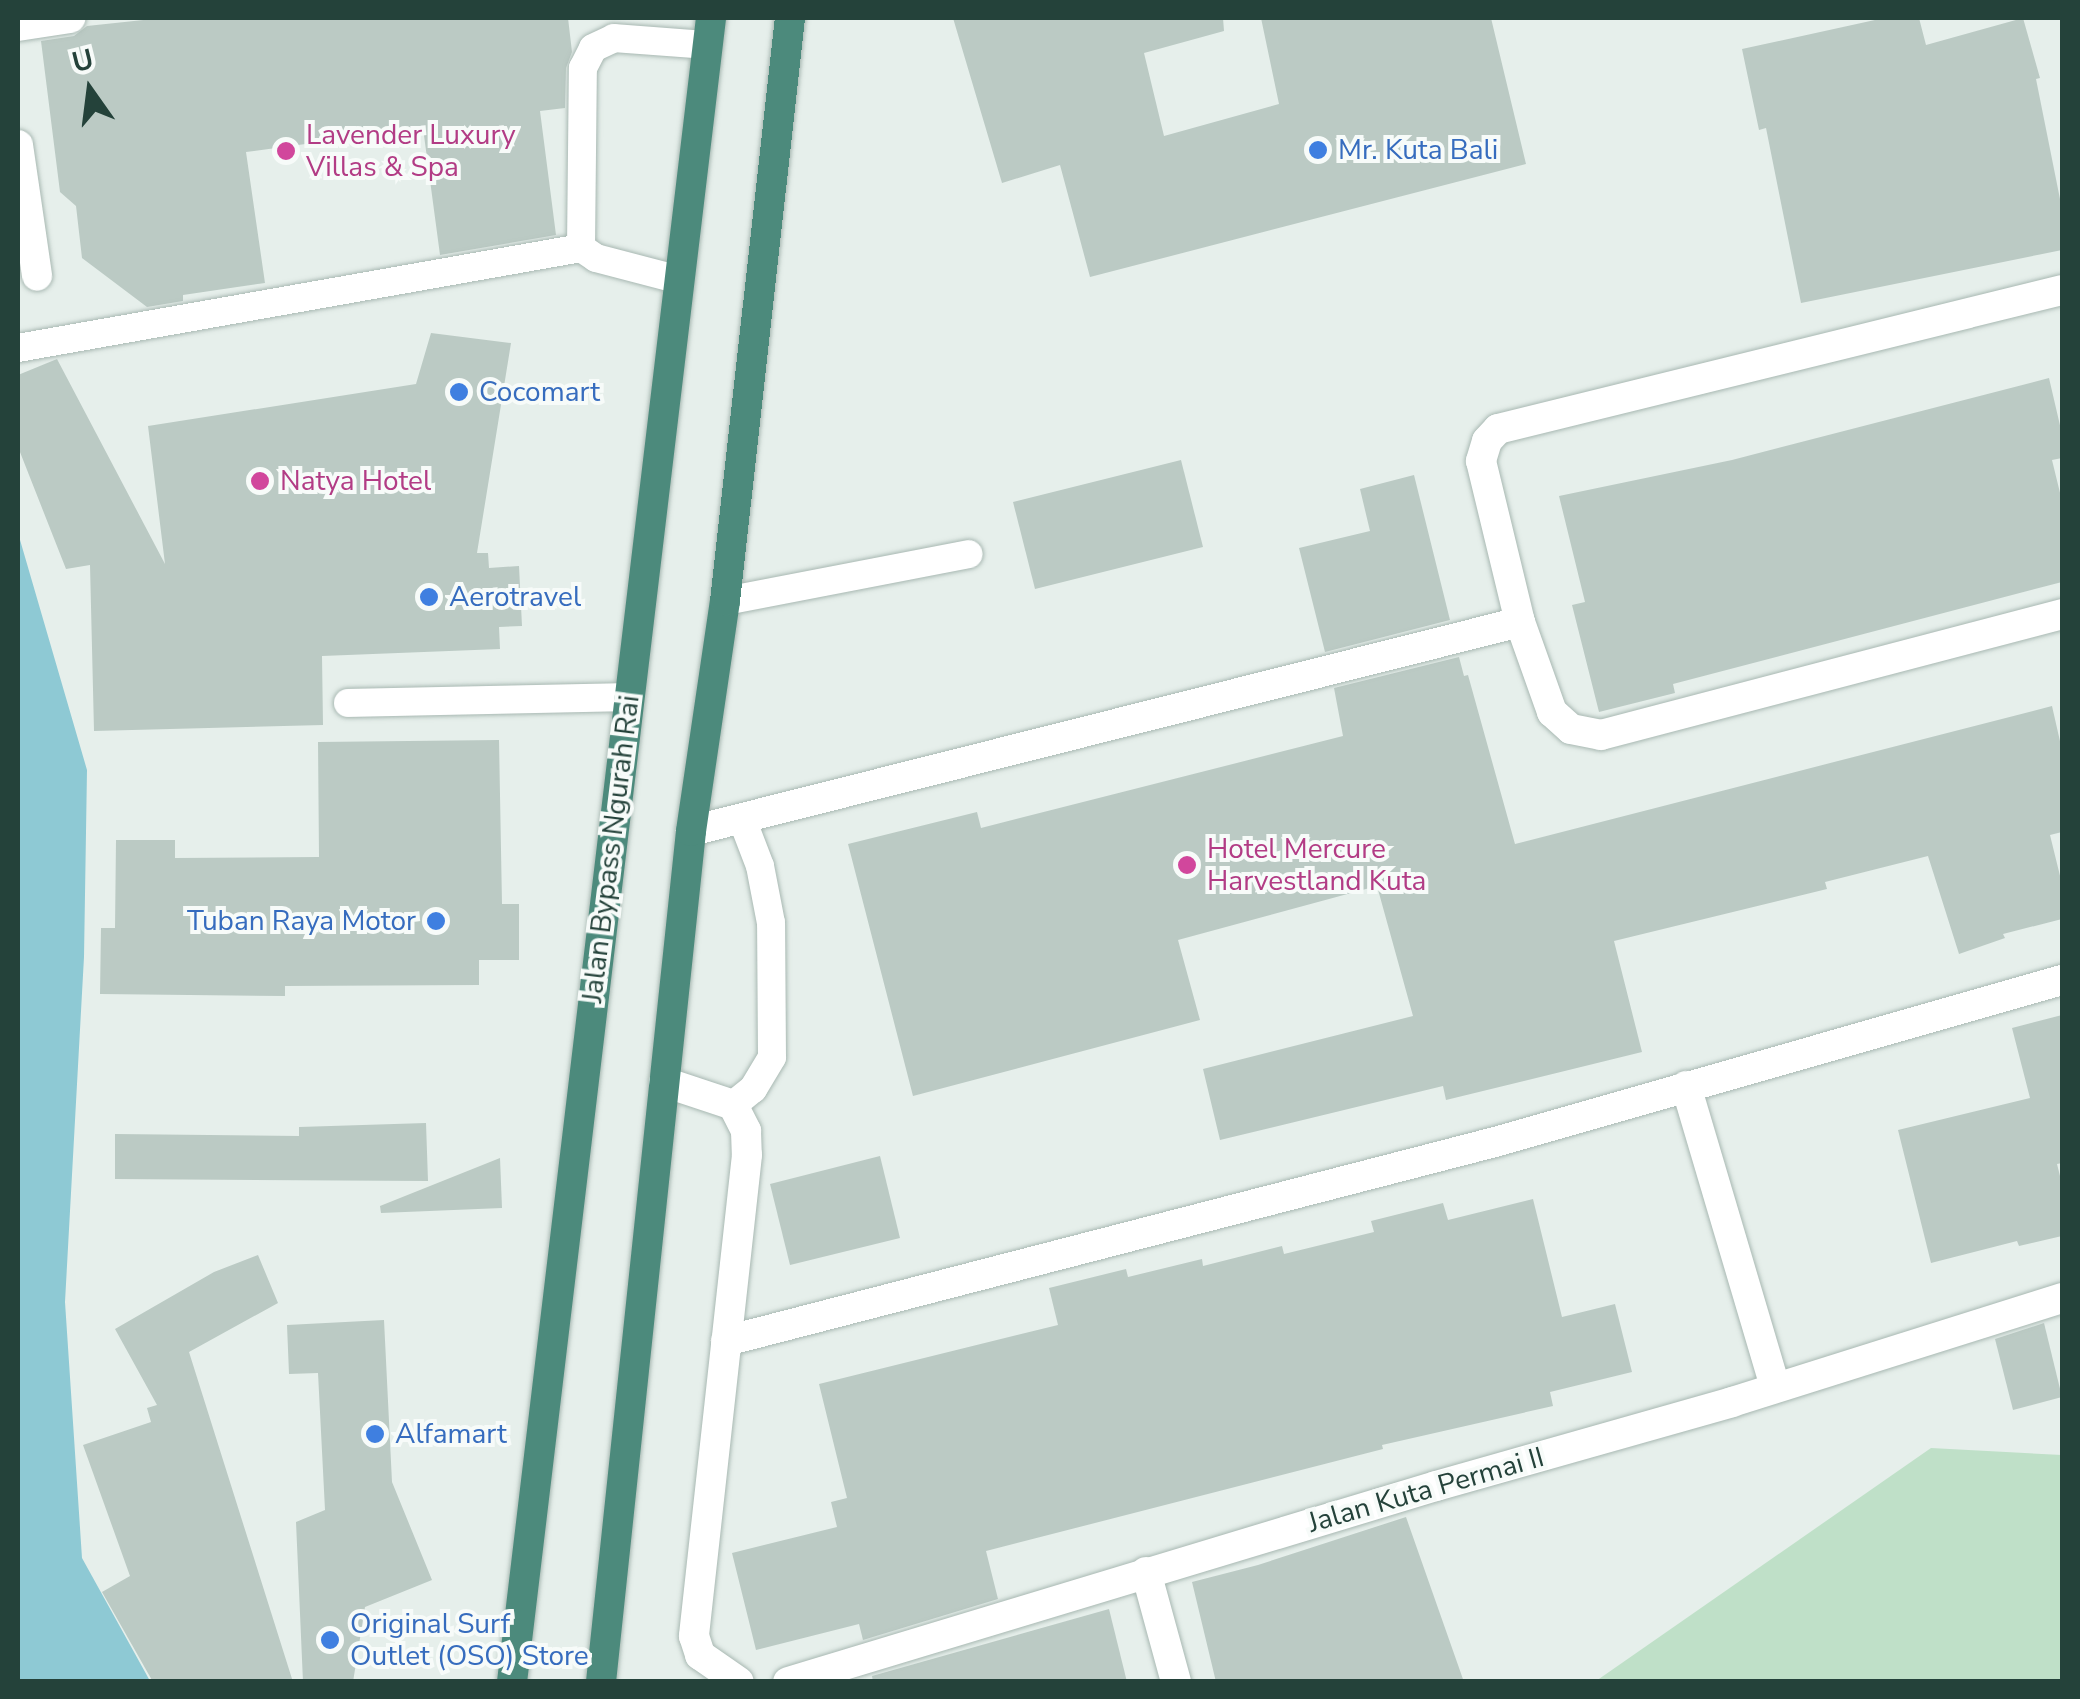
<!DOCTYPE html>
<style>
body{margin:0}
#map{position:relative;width:2080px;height:1699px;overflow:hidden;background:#e6efeb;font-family:"Nunito Sans",sans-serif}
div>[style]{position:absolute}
.green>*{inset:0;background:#bfe0c8}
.water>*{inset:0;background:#8ec9d4}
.building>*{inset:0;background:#bbcac4}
.roads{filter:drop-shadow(0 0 2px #a8b8b2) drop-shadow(0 0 2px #a8b8b2)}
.service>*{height:28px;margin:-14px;padding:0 14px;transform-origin:14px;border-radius:14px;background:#fff}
.minor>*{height:30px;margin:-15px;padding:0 15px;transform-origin:15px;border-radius:15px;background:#fff}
.trunk>*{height:30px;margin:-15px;padding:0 15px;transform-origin:15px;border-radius:15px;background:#4c8a7c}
.dots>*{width:28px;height:28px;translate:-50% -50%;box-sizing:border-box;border:5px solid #f7fbf9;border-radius:50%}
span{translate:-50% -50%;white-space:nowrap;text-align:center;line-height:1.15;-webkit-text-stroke:8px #f7fbf9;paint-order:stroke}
.hotel-label{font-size:28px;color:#b23c85}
.left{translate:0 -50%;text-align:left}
.shop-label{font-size:28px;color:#366cbe}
.right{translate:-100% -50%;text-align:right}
.street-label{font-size:28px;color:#24423a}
.frame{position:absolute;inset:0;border:20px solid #24423a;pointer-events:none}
.north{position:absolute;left:40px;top:40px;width:100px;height:100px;-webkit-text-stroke:8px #f7fbf9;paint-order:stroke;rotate:346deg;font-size:28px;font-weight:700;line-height:40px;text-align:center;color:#24423a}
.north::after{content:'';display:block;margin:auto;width:35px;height:45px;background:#24423a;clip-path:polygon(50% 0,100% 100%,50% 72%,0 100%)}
</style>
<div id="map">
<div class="green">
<div style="clip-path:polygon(1931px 1448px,2062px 1455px,2062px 1681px,1596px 1681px)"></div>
</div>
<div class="water">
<div style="clip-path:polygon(18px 533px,87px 770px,84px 957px,65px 1302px,82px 1558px,150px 1681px,18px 1681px)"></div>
</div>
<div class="building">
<div style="clip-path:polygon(162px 18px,568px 18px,572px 52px,566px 68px,565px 108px,540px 111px,556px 235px,440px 255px,423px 128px,246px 152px,265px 283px,183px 295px,183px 301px,147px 307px,82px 258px,76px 206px,60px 192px,41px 41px,74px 36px,87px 26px)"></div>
<div style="clip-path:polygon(953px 18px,1223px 18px,1224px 31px,1144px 53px,1164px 136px,1279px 104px,1261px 18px,1491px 18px,1526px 164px,1090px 277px,1060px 165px,1002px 183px)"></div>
<div style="clip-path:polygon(1884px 18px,1919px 18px,1926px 45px,2023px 18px,2040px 78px,2036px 79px,2062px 209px,2062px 250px,1801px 303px,1766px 128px,1759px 130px,1742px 49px)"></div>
<div style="clip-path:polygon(431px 333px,511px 343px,477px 553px,488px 553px,489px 568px,519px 566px,522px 626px,499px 627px,500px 649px,322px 656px,323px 725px,94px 731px,90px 565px,66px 569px,18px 447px,18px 375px,57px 359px,165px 564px,148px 426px,416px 384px)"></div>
<div style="clip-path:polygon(2049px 378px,2062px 434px,2062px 458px,2052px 460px,2062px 501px,2062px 582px,1673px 684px,1675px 693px,1599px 712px,1572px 605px,1585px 602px,1559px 496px,1732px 460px)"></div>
<div style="clip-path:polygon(1181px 460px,1203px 547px,1035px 589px,1013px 502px)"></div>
<div style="clip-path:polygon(1414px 475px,1450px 620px,1325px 652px,1299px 548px,1370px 531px,1360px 489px)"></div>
<div style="clip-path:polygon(1459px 657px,1464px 676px,1468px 675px,1515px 844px,2052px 706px,2062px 750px,2062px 832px,2050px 835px,2062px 884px,2062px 919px,2003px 934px,2005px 938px,1959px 954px,1928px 856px,1825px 882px,1827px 889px,1614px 941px,1642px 1052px,1446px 1100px,1443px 1086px,1220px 1140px,1203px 1069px,1413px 1016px,1377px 886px,1178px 940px,1200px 1020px,913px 1096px,848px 844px,977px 812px,981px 828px,1343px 736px,1334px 688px)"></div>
<div style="clip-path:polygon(499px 740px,502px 904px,519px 904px,519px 960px,479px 960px,479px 985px,285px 986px,285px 996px,100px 994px,101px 928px,115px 928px,116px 840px,175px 840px,175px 858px,319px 857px,318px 742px)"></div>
<div style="clip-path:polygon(2062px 1015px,2062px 1163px,2057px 1164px,2062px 1184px,2062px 1236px,2019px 1246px,2017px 1241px,1931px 1263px,1898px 1130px,2030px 1098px,2012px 1028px)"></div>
<div style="clip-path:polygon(426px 1123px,428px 1181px,115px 1179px,115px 1134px,299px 1136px,299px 1127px)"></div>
<div style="clip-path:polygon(880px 1156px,900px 1238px,790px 1265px,770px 1184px)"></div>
<div style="clip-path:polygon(500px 1158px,502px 1208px,381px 1213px,380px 1206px)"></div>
<div style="clip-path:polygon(1533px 1199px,1562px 1317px,1615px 1304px,1632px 1372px,1550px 1392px,1553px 1406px,1382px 1445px,1383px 1449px,986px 1551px,998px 1599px,863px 1640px,859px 1624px,756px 1650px,732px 1553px,837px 1527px,831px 1502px,847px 1498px,819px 1384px,1058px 1325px,1049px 1288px,1126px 1269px,1128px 1277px,1202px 1259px,1203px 1266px,1282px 1246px,1284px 1254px,1374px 1232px,1371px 1221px,1443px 1203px,1448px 1220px)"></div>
<div style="clip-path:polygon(258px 1255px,278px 1303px,189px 1352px,293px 1682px,153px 1682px,102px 1592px,130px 1576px,83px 1445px,151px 1422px,147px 1408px,157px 1405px,115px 1329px,214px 1272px)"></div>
<div style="clip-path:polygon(384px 1320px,392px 1482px,432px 1580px,365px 1607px,353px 1682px,303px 1682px,296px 1522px,325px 1510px,318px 1373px,289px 1374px,287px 1325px)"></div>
<div style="clip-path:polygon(2044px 1323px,2062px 1397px,2013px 1410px,1995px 1339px)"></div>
<div style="clip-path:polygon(1406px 1517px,1464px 1682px,1216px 1682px,1192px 1582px,1258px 1565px)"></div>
<div style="clip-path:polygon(1109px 1609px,1127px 1682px,873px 1682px,872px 1676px)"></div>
</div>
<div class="roads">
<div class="service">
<div style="left:680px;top:280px;width:87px;rotate:-165.3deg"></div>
<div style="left:596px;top:258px;width:18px;rotate:-146deg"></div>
<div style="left:581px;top:248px;width:180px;rotate:-89.4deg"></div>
<div style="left:583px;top:68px;width:22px;rotate:-63deg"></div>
<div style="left:593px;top:48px;width:23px;rotate:-25deg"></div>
<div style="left:614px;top:38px;width:94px;rotate:4.3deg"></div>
<div style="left:18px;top:348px;width:572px;rotate:-10.07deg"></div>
<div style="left:725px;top:601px;width:248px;rotate:-10.9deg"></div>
<div style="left:348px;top:703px;width:281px;rotate:-1.2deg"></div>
<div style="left:733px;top:1105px;width:26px;rotate:-39deg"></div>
<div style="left:753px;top:1089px;width:37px;rotate:-59deg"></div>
<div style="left:772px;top:1057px;width:134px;rotate:-90.4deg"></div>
<div style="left:771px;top:923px;width:58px;rotate:-100.9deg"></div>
<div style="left:760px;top:866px;width:50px;rotate:-111deg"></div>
</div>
<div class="minor">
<div style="left:18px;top:26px;width:53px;rotate:-8.7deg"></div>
<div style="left:18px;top:145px;width:132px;rotate:81.7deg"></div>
<div style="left:2062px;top:290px;width:581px;rotate:166.16deg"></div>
<div style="left:1498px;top:429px;width:16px;rotate:133deg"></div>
<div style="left:1487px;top:441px;width:21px;rotate:107deg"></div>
<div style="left:1481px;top:461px;width:166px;rotate:76.4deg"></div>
<div style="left:1520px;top:622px;width:96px;rotate:70.4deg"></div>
<div style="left:1552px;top:712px;width:25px;rotate:42deg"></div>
<div style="left:1571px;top:729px;width:31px;rotate:11deg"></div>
<div style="left:1601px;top:735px;width:477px;rotate:-14.7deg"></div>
<div style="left:691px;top:831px;width:855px;rotate:-14.15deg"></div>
<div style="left:664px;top:1082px;width:73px;rotate:18.4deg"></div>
<div style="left:733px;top:1105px;width:29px;rotate:63deg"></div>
<div style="left:746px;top:1131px;width:24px;rotate:88deg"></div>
<div style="left:747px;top:1155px;width:484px;rotate:96.3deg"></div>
<div style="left:694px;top:1636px;width:20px;rotate:72deg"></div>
<div style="left:700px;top:1655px;width:47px;rotate:34.7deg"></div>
<div style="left:1686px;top:1086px;width:313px;rotate:73.5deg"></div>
<div style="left:726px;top:1341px;width:794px;rotate:-14.51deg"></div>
<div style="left:1495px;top:1142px;width:590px;rotate:-15.95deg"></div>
<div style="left:1146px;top:1572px;width:114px;rotate:74.7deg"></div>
<div style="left:788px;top:1682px;width:677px;rotate:-16.83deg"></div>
<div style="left:1436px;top:1486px;width:308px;rotate:-15.8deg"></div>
<div style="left:1732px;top:1402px;width:346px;rotate:-17.5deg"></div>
</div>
<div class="trunk">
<div style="left:512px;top:1682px;width:1676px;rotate:-83.18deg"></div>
<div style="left:601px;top:1682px;width:856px;rotate:-83.96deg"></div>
<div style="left:691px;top:831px;width:232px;rotate:-81.6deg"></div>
<div style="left:725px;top:601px;width:587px;rotate:-83.64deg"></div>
</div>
</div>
<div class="dots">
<div style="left:1318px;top:150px;background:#3f7fe0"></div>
<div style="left:286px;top:151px;background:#d1479c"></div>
<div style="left:459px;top:392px;background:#3f7fe0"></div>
<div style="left:260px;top:481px;background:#d1479c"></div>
<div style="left:429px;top:597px;background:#3f7fe0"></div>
<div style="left:1187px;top:865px;background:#d1479c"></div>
<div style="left:436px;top:921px;background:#3f7fe0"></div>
<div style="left:375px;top:1434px;background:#3f7fe0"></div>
<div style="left:330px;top:1640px;background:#3f7fe0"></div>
</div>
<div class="hotel-label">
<span class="left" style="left:306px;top:151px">Lavender Luxury<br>Villas &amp; Spa</span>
<span class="left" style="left:280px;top:481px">Natya Hotel</span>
<span class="left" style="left:1207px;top:865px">Hotel Mercure<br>Harvestland Kuta</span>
</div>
<div class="shop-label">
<span class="left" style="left:1338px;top:150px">Mr. Kuta Bali</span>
<span class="left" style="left:479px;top:392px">Cocomart</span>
<span class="left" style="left:449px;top:597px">Aerotravel</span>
<span class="right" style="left:416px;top:921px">Tuban Raya Motor</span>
<span class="left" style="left:395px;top:1434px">Alfamart</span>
<span class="left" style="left:350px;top:1640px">Original Surf<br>Outlet (OSO) Store</span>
</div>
<div class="street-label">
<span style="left:611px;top:849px;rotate:-83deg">Jalan Bypass Ngurah Rai</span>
<span style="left:1426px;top:1490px;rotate:-16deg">Jalan Kuta Permai II</span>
</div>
<div class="frame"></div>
<div class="north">U</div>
</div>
